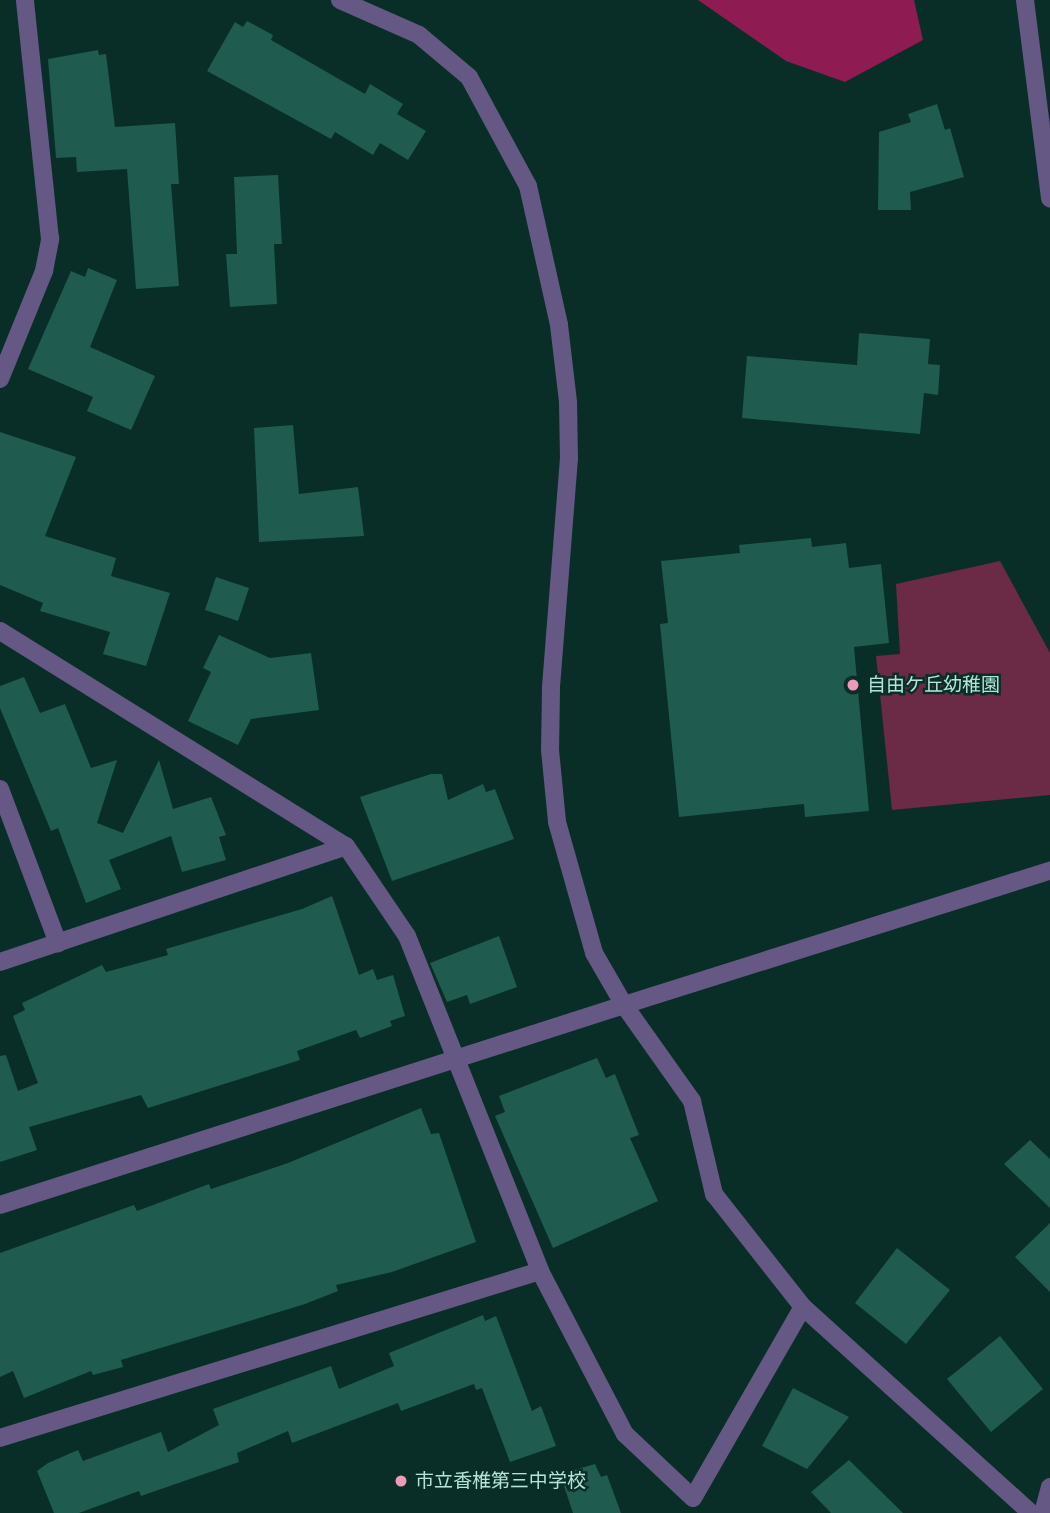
<!DOCTYPE html>
<meta charset="utf-8">
<style>
body{margin:0}
#map{position:relative;width:1050px;height:1513px;overflow:hidden;background:#092e27;font-family:Rubik,"Noto Sans JP",sans-serif}
div>[style]{position:absolute}
.green>*{inset:0;background:#6b2a45}
.forest>*{inset:0;background:#8e1b52}
.building>*{inset:0;background:#1f5b4f}
.service>*{height:18px;margin:-9px;padding:0 9px;transform-origin:9px;border-radius:9px;background:#655884}
.minor>*{height:18px;margin:-9px;padding:0 9px;transform-origin:9px;border-radius:9px;background:#655884}
.tertiary>*{height:18px;margin:-9px;padding:0 9px;transform-origin:9px;border-radius:9px;background:#655884}
.dots>*{width:19px;height:19px;translate:-50% -50%;box-sizing:border-box;border:4px solid #092e27;border-radius:50%}
span{translate:-50% -50%;white-space:nowrap;text-align:center;line-height:1.15;-webkit-text-stroke:5px #092e27;paint-order:stroke}
.poi-label{font-size:19px;color:#b3e4d7}
.left{translate:0 -50%;text-align:left}
</style>
<div id="map">
<div class="green">
<div style="clip-path:polygon(1000px 561px,1050px 653px,1050px 795px,892px 810px,876px 656px,900px 654px,896px 584px)"></div>
</div>
<div class="forest">
<div style="clip-path:polygon(698px 0,914px 0,923px 40px,845px 82px,786px 61px)"></div>
</div>
<div class="building">
<div style="clip-path:polygon(247px 21px,273px 35px,271px 40px,365px 94px,370px 84px,403px 104px,397px 114px,426px 131px,408px 160px,380px 143px,373px 155px,335px 132px,331px 139px,207px 71px,235px 22px,243px 27px)"></div>
<div style="clip-path:polygon(98px 50px,99px 55px,106px 54px,115px 127px,175px 123px,179px 184px,171px 184px,179px 286px,136px 289px,127px 169px,77px 172px,76px 157px,56px 158px,48px 59px)"></div>
<div style="clip-path:polygon(937px 104px,945px 130px,950px 128px,964px 177px,910px 192px,911px 210px,878px 210px,879px 132px,911px 122px,908px 114px)"></div>
<div style="clip-path:polygon(278px 175px,282px 244px,274px 244px,277px 304px,230px 307px,226px 254px,237px 254px,234px 177px)"></div>
<div style="clip-path:polygon(88px 268px,117px 280px,90px 347px,155px 376px,131px 430px,87px 411px,93px 397px,28px 369px,71px 271px,85px 277px)"></div>
<div style="clip-path:polygon(859px 333px,930px 339px,928px 364px,940px 365px,938px 395px,924px 393px,920px 434px,742px 418px,747px 356px,857px 365px)"></div>
<div style="clip-path:polygon(293px 425px,299px 494px,358px 487px,364px 536px,259px 542px,254px 428px)"></div>
<div style="clip-path:polygon(0 432px,76px 457px,45px 536px,116px 558px,111px 576px,170px 593px,146px 666px,103px 654px,110px 632px,40px 611px,43px 603px,0 585px)"></div>
<div style="clip-path:polygon(811px 538px,812px 547px,846px 543px,849px 568px,881px 564px,889px 643px,854px 647px,869px 811px,805px 817px,804px 804px,679px 817px,660px 624px,668px 623px,661px 561px,740px 553px,739px 545px)"></div>
<div style="clip-path:polygon(216px 577px,249px 588px,238px 621px,205px 610px)"></div>
<div style="clip-path:polygon(219px 635px,270px 658px,311px 653px,319px 710px,251px 719px,238px 745px,188px 721px,211px 672px,203px 668px)"></div>
<div style="clip-path:polygon(24px 677px,40px 713px,65px 704px,91px 768px,117px 760px,97px 823px,123px 833px,159px 760px,173px 809px,211px 797px,226px 835px,219px 837px,226px 860px,182px 872px,171px 836px,109px 860px,121px 889px,86px 903px,58px 828px,51px 831px,0 708px,0 686px)"></div>
<div style="clip-path:polygon(431px 774px,442px 774px,448px 800px,483px 784px,486px 792px,495px 789px,514px 839px,392px 881px,360px 797px)"></div>
<div style="clip-path:polygon(332px 896px,359px 975px,373px 969px,377px 980px,393px 975px,405px 1016px,390px 1021px,392px 1026px,360px 1038px,356px 1030px,297px 1051px,300px 1060px,148px 1108px,141px 1095px,29px 1127px,37px 1150px,0 1162px,0 1056px,6px 1055px,18px 1091px,38px 1083px,13px 1016px,25px 1010px,22px 1003px,102px 965px,106px 972px,168px 955px,166px 949px,302px 909px)"></div>
<div style="clip-path:polygon(499px 936px,517px 987px,470px 1004px,467px 995px,447px 1002px,430px 963px)"></div>
<div style="clip-path:polygon(597px 1058px,606px 1078px,615px 1074px,639px 1135px,630px 1138px,658px 1201px,553px 1248px,495px 1116px,505px 1112px,499px 1096px)"></div>
<div style="clip-path:polygon(421px 1108px,431px 1134px,439px 1133px,476px 1242px,392px 1272px,336px 1285px,338px 1291px,305px 1304px,121px 1360px,123px 1367px,93px 1375px,91px 1371px,24px 1398px,13px 1371px,0 1377px,0 1253px,134px 1205px,137px 1211px,209px 1184px,211px 1189px,288px 1163px)"></div>
<div style="clip-path:polygon(1030px 1140px,1050px 1159px,1050px 1208px,1004px 1164px)"></div>
<div style="clip-path:polygon(1050px 1223px,1050px 1292px,1015px 1257px)"></div>
<div style="clip-path:polygon(897px 1248px,950px 1290px,906px 1344px,855px 1303px)"></div>
<div style="clip-path:polygon(483px 1315px,485px 1321px,496px 1316px,532px 1411px,541px 1406px,556px 1446px,510px 1462px,482px 1388px,476px 1390px,474px 1384px,401px 1411px,398px 1403px,292px 1443px,288px 1431px,237px 1453px,239px 1462px,141px 1496px,139px 1491px,79px 1513px,54px 1513px,37px 1471px,48px 1463px,78px 1450px,83px 1461px,161px 1432px,168px 1452px,219px 1425px,213px 1409px,331px 1366px,339px 1389px,394px 1366px,389px 1353px)"></div>
<div style="clip-path:polygon(1000px 1336px,1043px 1389px,991px 1432px,947px 1379px)"></div>
<div style="clip-path:polygon(793px 1388px,849px 1417px,807px 1469px,762px 1446px)"></div>
<div style="clip-path:polygon(849px 1460px,903px 1513px,831px 1513px,811px 1492px)"></div>
<div style="clip-path:polygon(595px 1464px,601px 1477px,607px 1475px,621px 1513px,573px 1513px,560px 1474px)"></div>
</div>
<div class="service">
<div style="left:1025px;top:0;width:200px;rotate:82.8deg"></div>
<div style="left:624px;top:1005px;width:447px;rotate:-17.5deg"></div>
</div>
<div class="minor">
<div style="left:340px;top:0;width:86px;rotate:23.9deg"></div>
<div style="left:419px;top:35px;width:65px;rotate:40deg"></div>
<div style="left:469px;top:77px;width:124px;rotate:61.6deg"></div>
<div style="left:528px;top:186px;width:142px;rotate:77.4deg"></div>
<div style="left:559px;top:325px;width:78px;rotate:83.3deg"></div>
<div style="left:568px;top:402px;width:56px;rotate:89deg"></div>
<div style="left:569px;top:458px;width:232px;rotate:94.5deg"></div>
<div style="left:551px;top:689px;width:61px;rotate:90.9deg"></div>
<div style="left:550px;top:750px;width:72px;rotate:84.4deg"></div>
<div style="left:557px;top:822px;width:136px;rotate:74.2deg"></div>
<div style="left:594px;top:953px;width:60px;rotate:60deg"></div>
<div style="left:624px;top:1005px;width:118px;rotate:54.7deg"></div>
<div style="left:692px;top:1101px;width:96px;rotate:76.7deg"></div>
<div style="left:714px;top:1194px;width:144px;rotate:51.8deg"></div>
<div style="left:803px;top:1307px;width:307px;rotate:42.1deg"></div>
<div style="left:0;top:379px;width:117px;rotate:-67.8deg"></div>
<div style="left:44px;top:271px;width:33px;rotate:-79deg"></div>
<div style="left:50px;top:239px;width:240px;rotate:-96deg"></div>
<div style="left:0;top:631px;width:407px;rotate:31.9deg"></div>
<div style="left:346px;top:846px;width:109px;rotate:55.9deg"></div>
<div style="left:407px;top:936px;width:360px;rotate:68.3deg"></div>
<div style="left:540px;top:1271px;width:184px;rotate:62.5deg"></div>
<div style="left:625px;top:1434px;width:93px;rotate:43.3deg"></div>
<div style="left:693px;top:1498px;width:220px;rotate:-60.1deg"></div>
<div style="left:0;top:789px;width:165px;rotate:69.4deg"></div>
<div style="left:0;top:962px;width:365px;rotate:-18.5deg"></div>
<div style="left:0;top:1438px;width:565px;rotate:-17.18deg"></div>
<div style="left:1043px;top:1513px;width:27px;rotate:-75deg"></div>
</div>
<div class="tertiary">
<div style="left:0;top:1205px;width:655px;rotate:-17.77deg"></div>
</div>
<div class="dots">
<div style="left:853px;top:685px;background:#ef9ab8"></div>
<div style="left:401px;top:1481px;background:#ef9ab8"></div>
</div>
<div class="poi-label">
<span class="left" style="left:867px;top:685px">自由ケ丘幼稚園</span>
<span class="left" style="left:415px;top:1481px">市立香椎第三中学校</span>
</div>
</div>
